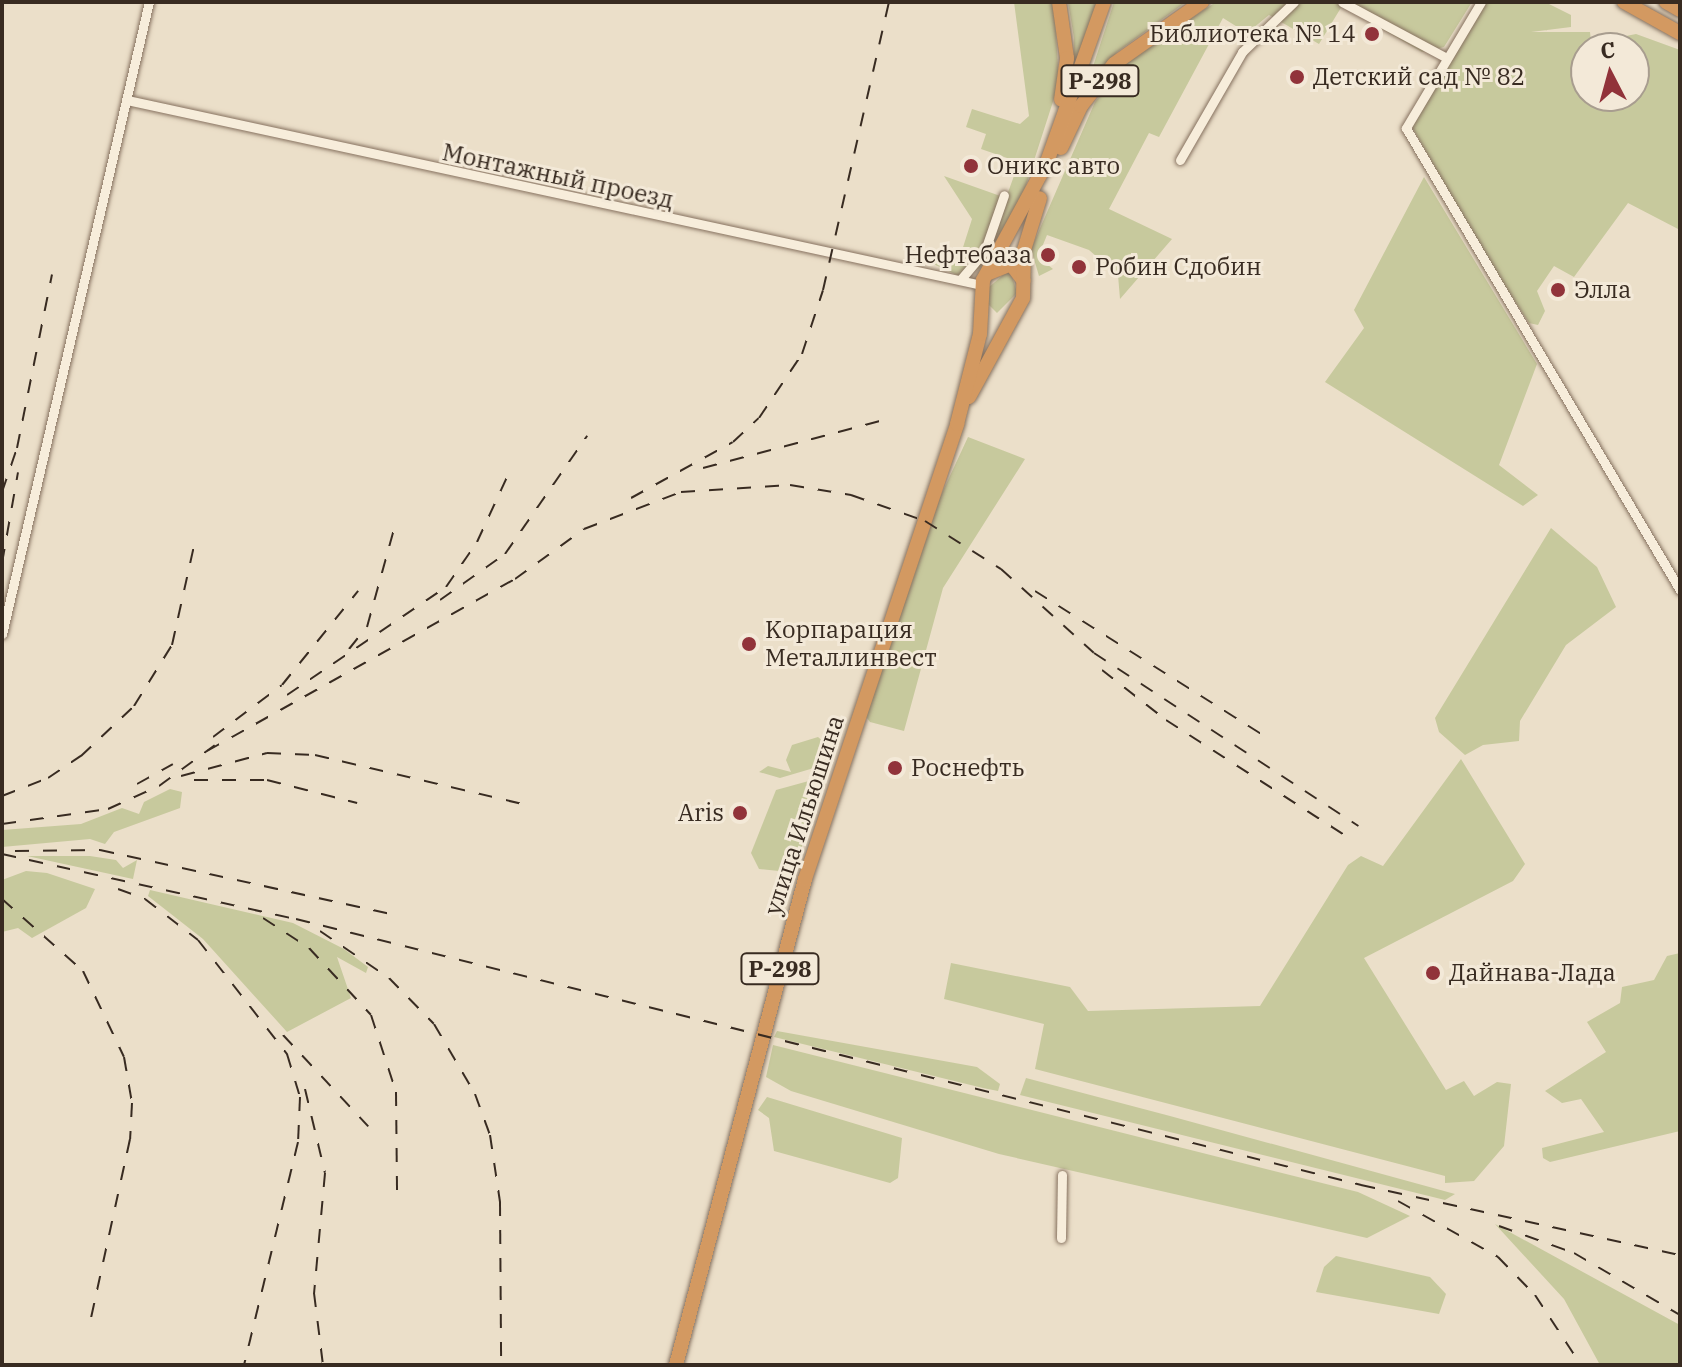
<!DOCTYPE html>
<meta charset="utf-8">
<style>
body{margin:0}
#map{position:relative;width:1682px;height:1367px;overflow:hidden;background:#ebdfc9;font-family:"IBM Plex Serif",serif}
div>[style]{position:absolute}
.green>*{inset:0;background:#c7c99d}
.roads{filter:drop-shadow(0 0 2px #86715f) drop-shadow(0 0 2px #86715f)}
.minor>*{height:9px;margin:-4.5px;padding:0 4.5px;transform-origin:4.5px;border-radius:4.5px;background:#f7eddb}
.highway>*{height:14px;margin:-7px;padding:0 7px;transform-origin:7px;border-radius:7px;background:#d39961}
.rail>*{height:2px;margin-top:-1px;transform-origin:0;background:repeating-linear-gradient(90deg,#382b21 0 14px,transparent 0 28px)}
.dots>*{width:22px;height:22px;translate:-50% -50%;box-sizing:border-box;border:4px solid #f3e9d8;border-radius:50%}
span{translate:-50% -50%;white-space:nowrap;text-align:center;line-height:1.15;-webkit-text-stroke:6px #f3e9d8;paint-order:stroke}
.shield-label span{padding:2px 6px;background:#f3e9d8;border:2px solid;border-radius:6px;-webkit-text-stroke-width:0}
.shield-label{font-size:22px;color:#382b21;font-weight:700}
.poi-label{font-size:24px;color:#382b21}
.right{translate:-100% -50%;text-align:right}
.left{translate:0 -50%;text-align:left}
.street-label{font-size:24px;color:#382b21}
.frame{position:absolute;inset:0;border:4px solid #382b21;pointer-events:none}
.north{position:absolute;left:1570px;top:32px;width:80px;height:80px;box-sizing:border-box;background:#f3e9d8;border:2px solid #a89d8f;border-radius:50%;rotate:354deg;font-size:22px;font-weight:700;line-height:32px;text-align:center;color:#382b21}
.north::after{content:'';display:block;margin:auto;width:28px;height:36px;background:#91333a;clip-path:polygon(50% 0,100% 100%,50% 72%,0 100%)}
</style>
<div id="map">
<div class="green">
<div style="clip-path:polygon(1014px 2px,1054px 2px,1059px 83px,1019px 207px,980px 268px,959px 276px,927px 261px,929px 256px,958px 263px,972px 219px,944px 176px,1006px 198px,1019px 162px,981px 149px,986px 134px,966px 127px,972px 109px,1020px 124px,1029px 116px)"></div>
<div style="clip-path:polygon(1068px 2px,1099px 2px,1073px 77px,1074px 38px)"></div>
<div style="clip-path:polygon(1114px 2px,1186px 2px,1117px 52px,1085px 91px)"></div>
<div style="clip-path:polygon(1216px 2px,1472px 2px,1444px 47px,1422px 52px,1342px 6px,1319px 44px,1269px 15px,1247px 33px,1223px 18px,1159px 137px,1149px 133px,1109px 209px,1172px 239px,1120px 299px,1118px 275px,1089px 250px,1047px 235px,1038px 257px,1053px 269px,1039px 276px,1031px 249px,1095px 102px,1128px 60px)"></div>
<div style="clip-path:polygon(evenodd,1485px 2px,1545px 2px,1571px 15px,1571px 27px,1531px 32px,1590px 32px,1591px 41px,1625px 47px,1626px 36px,1636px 34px,1680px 50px,1680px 230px,1628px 203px,1574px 277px,1554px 266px,1537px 291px,1545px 311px,1538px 325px,1529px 323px,1488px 260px,1412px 127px,1485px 2px,1586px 48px,1634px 48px,1634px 96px,1586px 96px,1586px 48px)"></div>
<div style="clip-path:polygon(1424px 177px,1537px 364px,1499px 465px,1538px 495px,1523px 506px,1325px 382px,1364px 328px,1354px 310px)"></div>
<div style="clip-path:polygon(1010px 269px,1017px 293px,997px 313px,988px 304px,988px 288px)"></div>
<div style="clip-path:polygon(968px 437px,1025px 459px,943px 588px,904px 731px,870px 722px,864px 714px,936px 506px)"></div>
<div style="clip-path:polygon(1551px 528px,1597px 567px,1616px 607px,1566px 645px,1520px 721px,1519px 741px,1483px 745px,1465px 755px,1439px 732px,1435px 718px)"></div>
<div style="clip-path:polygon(818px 737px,833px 750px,824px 765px,780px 778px,759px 772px,768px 766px,791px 772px,786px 760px,792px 745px)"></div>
<div style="clip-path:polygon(1461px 759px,1525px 864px,1513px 881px,1364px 958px,1446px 1090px,1464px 1081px,1474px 1096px,1497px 1082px,1511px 1084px,1504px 1146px,1474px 1181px,1445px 1183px,1445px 1176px,1035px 1069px,1044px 1024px,944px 999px,951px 963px,1070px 987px,1088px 1011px,1260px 1006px,1348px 865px,1361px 856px,1383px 866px)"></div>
<div style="clip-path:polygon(816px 779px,820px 787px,796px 866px,789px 872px,759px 869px,751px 853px,776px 790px)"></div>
<div style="clip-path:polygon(170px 789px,182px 792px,180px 808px,114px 832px,105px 844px,90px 839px,2px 847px,2px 830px,81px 824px,122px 808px,139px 814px,144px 802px)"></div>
<div style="clip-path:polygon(27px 856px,90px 856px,116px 860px,123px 868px,137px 860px,133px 879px)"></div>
<div style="clip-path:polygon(26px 871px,47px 873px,95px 889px,86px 908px,32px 938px,18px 928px,2px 932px,2px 880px)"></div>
<div style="clip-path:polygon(150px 890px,293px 923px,344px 949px,368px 967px,366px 973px,337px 957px,351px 998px,287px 1032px,203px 939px,148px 896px)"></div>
<div style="clip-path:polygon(1680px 953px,1680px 1131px,1550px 1162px,1543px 1158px,1542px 1148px,1604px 1132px,1581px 1099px,1562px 1103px,1545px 1091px,1606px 1052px,1587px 1022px,1620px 1003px,1622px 987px,1654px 980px,1667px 956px)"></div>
<div style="clip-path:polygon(777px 1031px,977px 1067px,1000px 1084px,998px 1091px,983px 1088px,774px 1037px)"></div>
<div style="clip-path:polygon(773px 1045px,1358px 1192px,1410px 1216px,1367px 1238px,999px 1154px,791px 1091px,766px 1077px)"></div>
<div style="clip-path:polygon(1026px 1078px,1170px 1116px,1455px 1194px,1445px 1200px,1020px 1095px)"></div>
<div style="clip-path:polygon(767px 1097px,902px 1138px,898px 1178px,890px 1183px,774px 1151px,769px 1118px,758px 1110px)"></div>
<div style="clip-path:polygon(1495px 1224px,1680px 1325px,1680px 1365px,1600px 1365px,1564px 1299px)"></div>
<div style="clip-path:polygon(1336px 1256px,1430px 1277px,1446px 1294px,1439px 1314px,1316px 1292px,1324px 1267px)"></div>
</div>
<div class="roads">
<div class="minor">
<div style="left:1342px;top:2px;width:117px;rotate:28.1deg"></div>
<div style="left:1481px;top:2px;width:147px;rotate:120.8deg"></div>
<div style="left:1406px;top:128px;width:537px;rotate:59.33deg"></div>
<div style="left:127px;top:100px;width:875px;rotate:12.21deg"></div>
<div style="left:1180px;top:160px;width:125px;rotate:-60.1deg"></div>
<div style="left:1242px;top:52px;width:72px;rotate:-43.9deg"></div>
<div style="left:961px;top:279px;width:38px;rotate:-50deg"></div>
<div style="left:985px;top:250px;width:58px;rotate:-70.9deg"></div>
<div style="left:2px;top:634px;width:649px;rotate:-76.91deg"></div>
<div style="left:1061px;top:1238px;width:63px;rotate:-89.1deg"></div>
</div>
<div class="highway">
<div style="left:1059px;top:2px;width:57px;rotate:81.9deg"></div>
<div style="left:1067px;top:58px;width:42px;rotate:98.1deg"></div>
<div style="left:1624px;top:2px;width:64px;rotate:29deg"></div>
<div style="left:1666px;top:2px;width:16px;rotate:30deg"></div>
<div style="left:1061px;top:148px;width:47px;rotate:-64.5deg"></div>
<div style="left:1081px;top:106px;width:53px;rotate:-51.8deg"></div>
<div style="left:1114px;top:64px;width:108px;rotate:-35.2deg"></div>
<div style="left:989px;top:273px;width:24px;rotate:-22deg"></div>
<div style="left:1011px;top:264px;width:21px;rotate:53deg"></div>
<div style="left:969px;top:397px;width:113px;rotate:-61.4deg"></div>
<div style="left:1023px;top:298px;width:48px;rotate:-88.8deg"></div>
<div style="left:1024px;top:250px;width:54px;rotate:-72.9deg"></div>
<div style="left:676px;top:1365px;width:503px;rotate:-75.13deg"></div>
<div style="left:805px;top:879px;width:480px;rotate:-71.5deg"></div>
<div style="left:957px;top:424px;width:93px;rotate:-75.7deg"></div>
<div style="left:980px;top:334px;width:54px;rotate:-86.8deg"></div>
<div style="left:983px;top:280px;width:134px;rotate:-61.5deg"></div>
<div style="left:1047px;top:162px;width:170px;rotate:-70.4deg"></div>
</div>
</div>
<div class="rail">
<div style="left:703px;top:468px;width:183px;rotate:-14.9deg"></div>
<div style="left:2px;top:492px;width:46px;rotate:-71.2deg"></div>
<div style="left:17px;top:448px;width:177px;rotate:-78.6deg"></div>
<div style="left:631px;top:498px;width:116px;rotate:-28.8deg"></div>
<div style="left:733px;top:442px;width:35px;rotate:-43deg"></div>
<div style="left:759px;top:418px;width:77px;rotate:-56.1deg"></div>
<div style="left:802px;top:354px;width:67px;rotate:-71.8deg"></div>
<div style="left:823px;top:290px;width:295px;rotate:-77.1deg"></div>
<div style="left:2px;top:563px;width:92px;rotate:-80deg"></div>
<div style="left:1035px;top:591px;width:270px;rotate:32.3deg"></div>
<div style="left:440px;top:600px;width:80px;rotate:-35.3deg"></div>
<div style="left:505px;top:554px;width:144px;rotate:-55.2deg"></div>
<div style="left:349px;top:649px;width:28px;rotate:-51deg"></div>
<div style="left:367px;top:627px;width:102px;rotate:-74.6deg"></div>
<div style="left:1102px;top:670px;width:81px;rotate:38deg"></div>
<div style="left:1166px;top:720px;width:218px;rotate:32.8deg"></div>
<div style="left:287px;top:695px;width:192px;rotate:-34.2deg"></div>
<div style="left:446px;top:587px;width:55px;rotate:-55.4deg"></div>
<div style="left:477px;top:542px;width:74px;rotate:-65.2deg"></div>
<div style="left:213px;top:737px;width:86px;rotate:-37deg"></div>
<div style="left:282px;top:685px;width:121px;rotate:-51deg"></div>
<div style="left:207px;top:751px;width:353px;rotate:-29.2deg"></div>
<div style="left:515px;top:579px;width:85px;rotate:-35.9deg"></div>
<div style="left:584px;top:529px;width:104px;rotate:-20.9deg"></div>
<div style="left:681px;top:492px;width:109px;rotate:-3.7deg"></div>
<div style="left:790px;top:485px;width:62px;rotate:9.3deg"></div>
<div style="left:851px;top:495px;width:78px;rotate:19.4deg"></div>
<div style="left:925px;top:521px;width:90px;rotate:32.3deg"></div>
<div style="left:1001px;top:569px;width:125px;rotate:42.1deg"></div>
<div style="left:1094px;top:653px;width:316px;rotate:33.2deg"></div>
<div style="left:181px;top:776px;width:89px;rotate:-15deg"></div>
<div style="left:267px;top:753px;width:48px;rotate:2.4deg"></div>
<div style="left:315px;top:755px;width:221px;rotate:13.3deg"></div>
<div style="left:194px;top:780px;width:73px"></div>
<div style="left:267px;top:780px;width:93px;rotate:14.3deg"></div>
<div style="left:137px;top:784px;width:41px;rotate:-29.1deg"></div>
<div style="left:2px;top:796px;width:49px;rotate:-21.4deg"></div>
<div style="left:48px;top:778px;width:40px;rotate:-34deg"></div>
<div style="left:81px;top:756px;width:73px;rotate:-43.3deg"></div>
<div style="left:134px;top:706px;width:72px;rotate:-58.1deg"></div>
<div style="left:172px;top:645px;width:111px;rotate:-77.5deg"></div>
<div style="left:2px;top:824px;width:107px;rotate:-8.1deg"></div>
<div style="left:108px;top:809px;width:56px;rotate:-24.3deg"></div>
<div style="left:159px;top:786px;width:69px;rotate:-36.2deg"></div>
<div style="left:15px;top:851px;width:85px;rotate:-0.7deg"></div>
<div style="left:100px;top:850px;width:307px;rotate:12.4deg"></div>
<div style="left:2px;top:854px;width:301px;rotate:12.5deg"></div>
<div style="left:296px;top:919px;width:1098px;rotate:14.02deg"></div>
<div style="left:1361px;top:1185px;width:327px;rotate:12.4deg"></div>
<div style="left:118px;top:889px;width:29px;rotate:20deg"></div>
<div style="left:145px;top:899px;width:67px;rotate:37.7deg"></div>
<div style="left:198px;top:940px;width:145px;rotate:52deg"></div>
<div style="left:287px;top:1054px;width:45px;rotate:73.2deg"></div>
<div style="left:300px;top:1097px;width:45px;rotate:92.5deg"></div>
<div style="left:298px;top:1142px;width:229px;rotate:103.6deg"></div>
<div style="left:2px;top:899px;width:108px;rotate:41.6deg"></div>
<div style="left:83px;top:971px;width:95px;rotate:64.5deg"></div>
<div style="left:124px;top:1057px;width:47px;rotate:80.1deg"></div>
<div style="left:132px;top:1103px;width:36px;rotate:93deg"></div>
<div style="left:130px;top:1139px;width:188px;rotate:102.3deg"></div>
<div style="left:263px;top:918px;width:55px;rotate:33.1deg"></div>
<div style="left:309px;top:948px;width:91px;rotate:47.2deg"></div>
<div style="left:371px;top:1015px;width:81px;rotate:72deg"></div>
<div style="left:396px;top:1092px;width:102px;rotate:89.4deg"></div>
<div style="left:320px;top:931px;width:83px;rotate:34.3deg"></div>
<div style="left:389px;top:978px;width:64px;rotate:45.6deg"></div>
<div style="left:434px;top:1024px;width:81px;rotate:59.6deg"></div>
<div style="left:475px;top:1094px;width:44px;rotate:69.9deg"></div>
<div style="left:490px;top:1135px;width:68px;rotate:81.5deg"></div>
<div style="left:500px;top:1202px;width:163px;rotate:89.6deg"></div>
<div style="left:283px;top:1035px;width:125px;rotate:47deg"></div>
<div style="left:305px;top:1089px;width:86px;rotate:76.6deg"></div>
<div style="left:325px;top:1173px;width:121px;rotate:95.2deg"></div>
<div style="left:314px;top:1293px;width:73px;rotate:82.9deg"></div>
<div style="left:1398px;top:1201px;width:115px;rotate:29.2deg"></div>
<div style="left:1498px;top:1257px;width:53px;rotate:45.8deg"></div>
<div style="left:1535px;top:1295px;width:84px;rotate:56.7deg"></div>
<div style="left:1499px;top:1226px;width:80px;rotate:19.8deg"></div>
<div style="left:1574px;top:1253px;width:123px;rotate:30.3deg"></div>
</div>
<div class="dots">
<div style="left:1372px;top:34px;background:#91333a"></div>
<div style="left:1297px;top:77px;background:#91333a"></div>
<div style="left:971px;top:166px;background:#91333a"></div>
<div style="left:1048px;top:255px;background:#91333a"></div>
<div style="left:1079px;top:267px;background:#91333a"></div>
<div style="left:1558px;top:290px;background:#91333a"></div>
<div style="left:749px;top:644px;background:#91333a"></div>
<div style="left:895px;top:768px;background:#91333a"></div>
<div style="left:740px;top:813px;background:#91333a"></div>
<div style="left:1433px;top:973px;background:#91333a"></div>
</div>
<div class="shield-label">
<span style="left:1100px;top:81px">Р-298</span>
<span style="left:780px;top:969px">Р-298</span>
</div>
<div class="poi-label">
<span class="right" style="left:1356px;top:34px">Библиотека № 14</span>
<span class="left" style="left:1313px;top:77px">Детский сад № 82</span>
<span class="left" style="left:987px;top:166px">Оникс авто</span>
<span class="right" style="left:1032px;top:255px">Нефтебаза</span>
<span class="left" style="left:1095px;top:267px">Робин Сдобин</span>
<span class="left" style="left:1574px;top:290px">Элла</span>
<span class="left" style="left:765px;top:644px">Kорпарация<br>Металлинвест</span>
<span class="left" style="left:911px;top:768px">Роснефть</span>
<span class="right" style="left:724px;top:813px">Aris</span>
<span class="left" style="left:1449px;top:973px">Дайнава-Лада</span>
</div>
<div class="street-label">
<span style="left:558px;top:176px;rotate:12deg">Монтажный проезд</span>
<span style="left:804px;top:815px;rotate:-72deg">улица Ильюшина</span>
</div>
<div class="frame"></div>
<div class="north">С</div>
</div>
